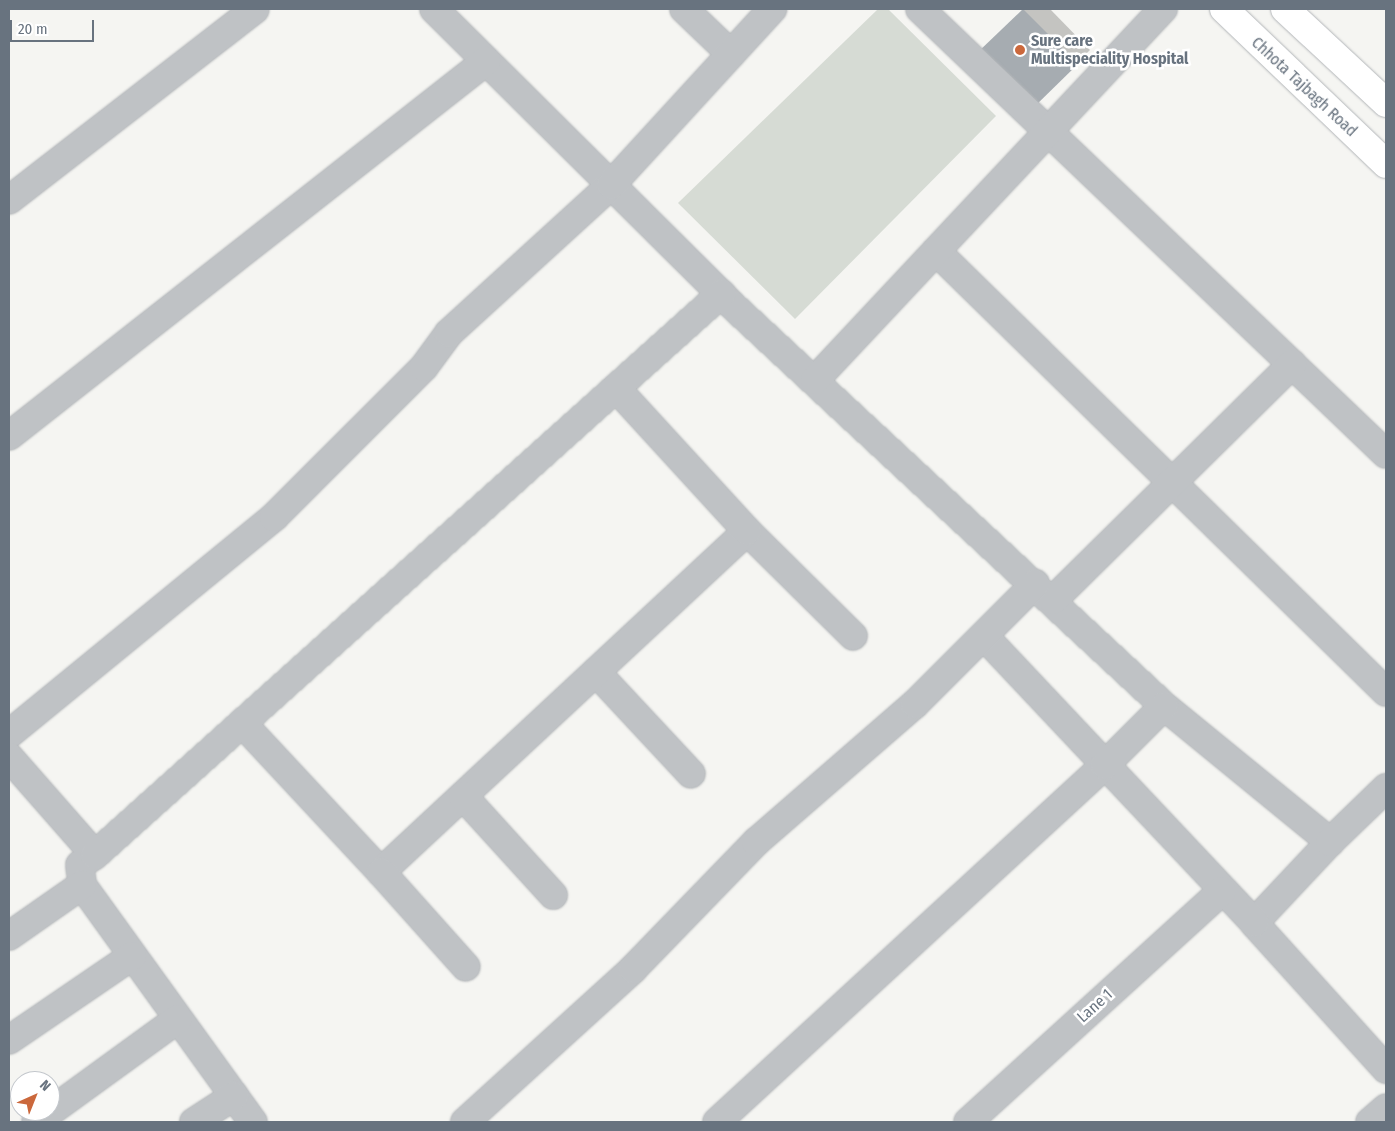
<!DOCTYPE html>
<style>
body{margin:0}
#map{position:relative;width:1395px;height:1131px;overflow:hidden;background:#f5f5f2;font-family:"Fira Sans Condensed",sans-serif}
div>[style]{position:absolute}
.green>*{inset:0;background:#d6dbd4}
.shadow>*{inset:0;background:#0003}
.building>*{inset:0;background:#a6acb1}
.roads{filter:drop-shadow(0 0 1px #b3b6b9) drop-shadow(0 0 1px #b3b6b9)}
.minor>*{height:28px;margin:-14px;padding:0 14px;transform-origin:14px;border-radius:14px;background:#bfc2c5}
.major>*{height:28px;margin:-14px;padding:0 14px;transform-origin:14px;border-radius:14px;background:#fff}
.dots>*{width:14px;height:14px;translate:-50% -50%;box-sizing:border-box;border:2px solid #fff;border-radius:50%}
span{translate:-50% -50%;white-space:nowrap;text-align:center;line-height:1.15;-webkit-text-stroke:5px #fff;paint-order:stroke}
.poi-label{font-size:16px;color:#68737f;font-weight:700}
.left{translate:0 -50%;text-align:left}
.street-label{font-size:16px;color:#68737f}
.frame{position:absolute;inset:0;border:10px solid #68737f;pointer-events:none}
.north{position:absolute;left:10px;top:1071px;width:50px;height:50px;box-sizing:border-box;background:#fff;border:1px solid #c3c7cc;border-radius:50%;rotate:44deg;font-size:14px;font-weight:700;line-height:20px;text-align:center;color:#68737f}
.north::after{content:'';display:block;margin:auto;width:18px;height:22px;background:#cb683c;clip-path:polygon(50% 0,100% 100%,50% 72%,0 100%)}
.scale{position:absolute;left:10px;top:20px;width:84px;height:22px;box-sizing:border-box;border:2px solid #68737f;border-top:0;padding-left:6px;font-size:15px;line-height:18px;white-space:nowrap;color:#68737f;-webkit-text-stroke:4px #fff;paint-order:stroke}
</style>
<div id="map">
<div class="green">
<div style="clip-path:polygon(878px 9px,888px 9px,996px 116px,795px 319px,678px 203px)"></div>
</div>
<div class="shadow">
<div style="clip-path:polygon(1024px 9px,1050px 9px,1090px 50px,1032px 107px,992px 40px)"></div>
</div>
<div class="building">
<div style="clip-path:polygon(1023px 9px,1078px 64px,1032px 109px,977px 53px)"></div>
</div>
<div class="roads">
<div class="minor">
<div style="left:434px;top:9px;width:421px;rotate:44.8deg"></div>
<div style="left:733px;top:306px;width:588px;rotate:42.86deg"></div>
<div style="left:1164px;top:706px;width:215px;rotate:39.3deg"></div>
<div style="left:1330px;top:842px;width:111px;rotate:133.2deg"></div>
<div style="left:1254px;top:923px;width:197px;rotate:47.9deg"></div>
<div style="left:684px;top:9px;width:65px;rotate:43.8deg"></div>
<div style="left:920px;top:9px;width:644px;rotate:43.68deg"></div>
<div style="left:9px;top:200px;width:311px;rotate:-37.8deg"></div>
<div style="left:936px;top:251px;width:630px;rotate:44.42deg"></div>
<div style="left:815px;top:380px;width:509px;rotate:-46.83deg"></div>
<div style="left:9px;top:436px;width:607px;rotate:-38.17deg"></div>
<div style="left:747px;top:531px;width:149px;rotate:44.7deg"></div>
<div style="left:1053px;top:600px;width:336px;rotate:-44.6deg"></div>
<div style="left:984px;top:636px;width:394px;rotate:46.7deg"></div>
<div style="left:596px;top:672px;width:139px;rotate:47deg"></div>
<div style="left:242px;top:723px;width:204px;rotate:47deg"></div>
<div style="left:381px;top:872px;width:500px;rotate:-42.97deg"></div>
<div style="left:747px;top:531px;width:194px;rotate:-132.5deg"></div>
<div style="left:9px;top:734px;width:343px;rotate:-39.3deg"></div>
<div style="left:274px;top:517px;width:212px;rotate:-45deg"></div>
<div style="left:424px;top:367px;width:42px;rotate:-53.7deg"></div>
<div style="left:449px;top:333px;width:219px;rotate:-42.4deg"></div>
<div style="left:611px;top:185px;width:239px;rotate:-47.5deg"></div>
<div style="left:9px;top:757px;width:130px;rotate:48.7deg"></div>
<div style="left:95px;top:855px;width:18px;rotate:146deg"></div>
<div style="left:80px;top:865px;width:20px;rotate:84deg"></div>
<div style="left:82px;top:885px;width:292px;rotate:54.2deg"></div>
<div style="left:463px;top:796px;width:134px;rotate:47.7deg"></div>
<div style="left:1330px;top:842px;width:78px;rotate:-44deg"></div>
<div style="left:95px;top:855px;width:841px;rotate:-41.87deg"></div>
<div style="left:381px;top:872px;width:127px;rotate:48.2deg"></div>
<div style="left:9px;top:936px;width:89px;rotate:-34.9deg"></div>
<div style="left:9px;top:1040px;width:149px;rotate:-34.3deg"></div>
<div style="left:36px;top:1122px;width:175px;rotate:-36deg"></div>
<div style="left:194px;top:1122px;width:48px;rotate:-33deg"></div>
<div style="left:465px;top:1122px;width:227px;rotate:-42.3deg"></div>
<div style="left:633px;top:969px;width:177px;rotate:-45.9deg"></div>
<div style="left:756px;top:842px;width:211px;rotate:-41deg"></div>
<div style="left:915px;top:704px;width:170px;rotate:-45deg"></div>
<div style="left:717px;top:1122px;width:527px;rotate:-42.62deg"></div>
<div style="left:1105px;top:765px;width:83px;rotate:-45deg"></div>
<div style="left:968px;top:1122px;width:343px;rotate:-42.3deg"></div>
<div style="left:1370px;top:1122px;width:21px;rotate:-41deg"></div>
</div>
<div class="major">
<div style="left:1224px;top:9px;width:224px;rotate:43.7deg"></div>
<div style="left:1285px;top:9px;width:138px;rotate:42.9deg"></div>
</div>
</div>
<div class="dots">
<div style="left:1020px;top:50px;background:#cb683c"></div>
</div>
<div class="poi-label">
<span class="left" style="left:1031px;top:50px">Sure care<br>Multispeciality Hospital</span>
</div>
<div class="street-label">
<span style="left:1304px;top:87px;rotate:43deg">Chhota Tajbagh Road</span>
<span style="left:1095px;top:1006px;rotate:-42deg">Lane 1</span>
</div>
<div class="frame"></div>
<div class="north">N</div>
<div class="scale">20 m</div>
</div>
